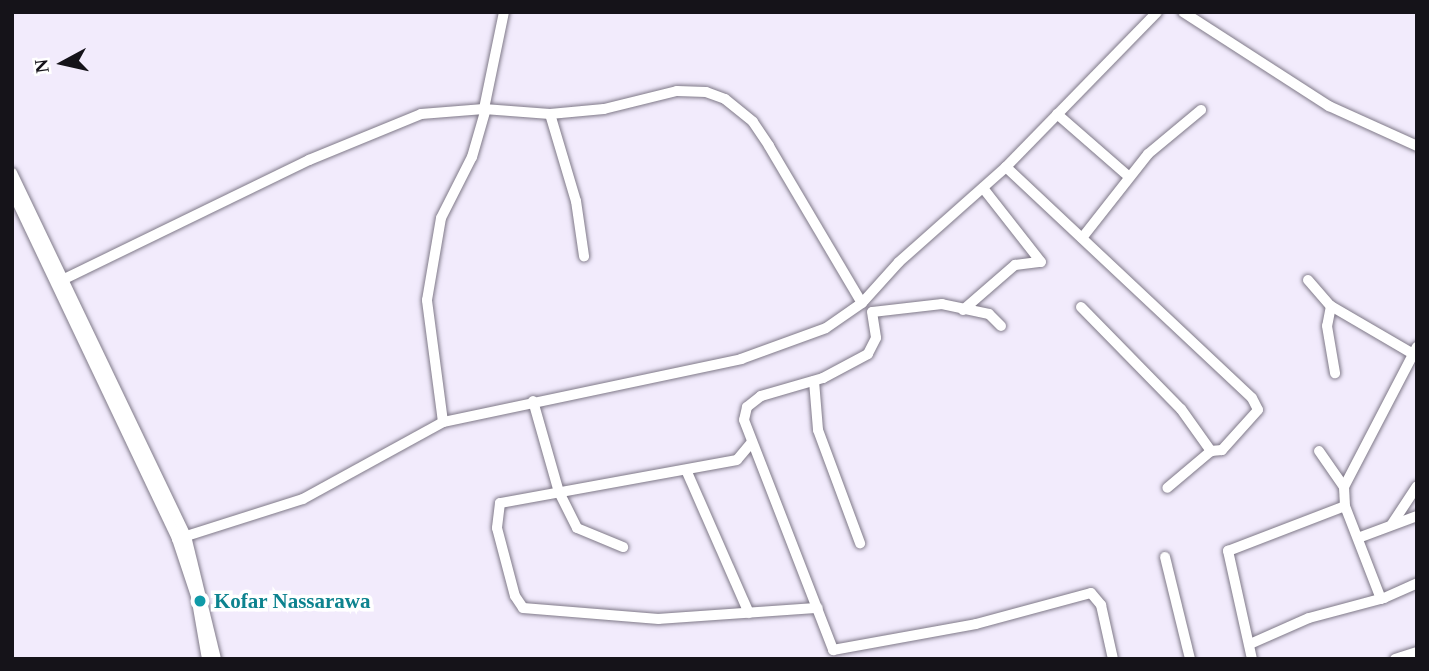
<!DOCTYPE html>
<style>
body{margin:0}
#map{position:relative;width:1429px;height:671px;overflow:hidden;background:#f2ebfc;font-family:"Times New Roman",serif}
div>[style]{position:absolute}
.roads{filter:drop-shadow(0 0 2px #7f7988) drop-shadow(0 0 2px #7f7988)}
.minor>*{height:10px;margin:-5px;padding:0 5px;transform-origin:5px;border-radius:5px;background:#fff}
.dots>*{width:19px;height:19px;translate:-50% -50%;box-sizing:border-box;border:4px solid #fff;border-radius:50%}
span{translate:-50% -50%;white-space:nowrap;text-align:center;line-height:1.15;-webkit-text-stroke:7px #fff;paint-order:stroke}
.culture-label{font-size:21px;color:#0d838f;font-weight:700}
.left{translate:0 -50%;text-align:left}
.frame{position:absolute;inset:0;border:14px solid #151319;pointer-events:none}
.north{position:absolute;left:28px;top:28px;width:70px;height:70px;-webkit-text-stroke:5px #fff;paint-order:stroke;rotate:262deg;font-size:19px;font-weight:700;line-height:28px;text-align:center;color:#151319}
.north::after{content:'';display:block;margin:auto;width:24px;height:32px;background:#151319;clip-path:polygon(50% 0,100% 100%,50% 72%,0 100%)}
</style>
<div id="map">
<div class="roads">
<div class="minor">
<div style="left:504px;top:12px;width:99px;rotate:101.7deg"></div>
<div style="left:484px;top:109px;width:66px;rotate:4.3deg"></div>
<div style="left:550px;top:114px;width:91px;rotate:73.4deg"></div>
<div style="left:576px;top:201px;width:56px;rotate:81.7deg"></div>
<div style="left:1183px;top:12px;width:174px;rotate:32.8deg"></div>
<div style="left:1329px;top:106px;width:97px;rotate:24.4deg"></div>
<div style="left:550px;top:114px;width:54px;rotate:-5.3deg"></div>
<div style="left:604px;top:109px;width:75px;rotate:-13.9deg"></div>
<div style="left:677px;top:91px;width:29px;rotate:2deg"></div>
<div style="left:706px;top:92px;width:20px;rotate:20deg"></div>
<div style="left:725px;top:99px;width:36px;rotate:39deg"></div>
<div style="left:753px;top:122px;width:29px;rotate:56deg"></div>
<div style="left:769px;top:146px;width:182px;rotate:59.4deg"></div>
<div style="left:1057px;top:114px;width:94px;rotate:41.1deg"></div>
<div style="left:1006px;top:167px;width:337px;rotate:43.2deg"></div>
<div style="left:1252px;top:398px;width:13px;rotate:63deg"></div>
<div style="left:1258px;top:410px;width:54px;rotate:132deg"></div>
<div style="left:1222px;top:450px;width:11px;rotate:175deg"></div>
<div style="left:1211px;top:451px;width:57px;rotate:139.9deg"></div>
<div style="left:12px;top:173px;width:403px;rotate:64.4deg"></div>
<div style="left:186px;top:536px;width:127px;rotate:76.3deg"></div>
<div style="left:12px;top:191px;width:385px;rotate:64.6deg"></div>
<div style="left:177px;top:539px;width:60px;rotate:71.6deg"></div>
<div style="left:196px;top:596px;width:64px;rotate:80.1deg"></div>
<div style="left:1082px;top:238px;width:107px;rotate:-51.8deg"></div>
<div style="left:1148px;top:154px;width:69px;rotate:-39.7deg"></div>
<div style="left:1308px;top:280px;width:35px;rotate:49deg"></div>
<div style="left:1331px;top:306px;width:95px;rotate:30.3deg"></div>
<div style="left:60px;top:281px;width:277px;rotate:-25.9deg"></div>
<div style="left:309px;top:160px;width:121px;rotate:-22.3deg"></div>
<div style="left:421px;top:114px;width:63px;rotate:-4.5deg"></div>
<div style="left:1331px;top:306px;width:20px;rotate:101deg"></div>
<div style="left:1327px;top:326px;width:48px;rotate:80.3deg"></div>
<div style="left:1081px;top:307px;width:143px;rotate:45.6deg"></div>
<div style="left:1181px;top:409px;width:52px;rotate:54.5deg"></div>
<div style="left:963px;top:310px;width:69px;rotate:-40.9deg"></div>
<div style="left:1015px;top:265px;width:26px;rotate:-7deg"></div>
<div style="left:1041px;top:262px;width:94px;rotate:-128.1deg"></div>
<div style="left:1001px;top:326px;width:17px;rotate:-135deg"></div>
<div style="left:989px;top:314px;width:48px;rotate:-168deg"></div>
<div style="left:942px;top:304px;width:70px;rotate:173.5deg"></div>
<div style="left:872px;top:312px;width:26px;rotate:81deg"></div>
<div style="left:876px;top:338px;width:18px;rotate:117deg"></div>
<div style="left:868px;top:354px;width:51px;rotate:151.9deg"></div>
<div style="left:823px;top:378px;width:65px;rotate:163.8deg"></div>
<div style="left:761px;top:396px;width:18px;rotate:142deg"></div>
<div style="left:747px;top:407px;width:13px;rotate:103deg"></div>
<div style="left:744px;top:420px;width:247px;rotate:68.8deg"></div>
<div style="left:833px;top:650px;width:145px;rotate:-10.3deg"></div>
<div style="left:976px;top:624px;width:119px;rotate:-15.1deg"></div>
<div style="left:1091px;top:593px;width:16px;rotate:50deg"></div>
<div style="left:1101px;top:605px;width:55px;rotate:77.5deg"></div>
<div style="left:814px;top:381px;width:49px;rotate:85.3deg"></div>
<div style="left:818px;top:430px;width:121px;rotate:69.6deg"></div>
<div style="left:533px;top:401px;width:95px;rotate:74.1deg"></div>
<div style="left:559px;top:492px;width:40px;rotate:63.4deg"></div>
<div style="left:577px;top:528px;width:50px;rotate:22.4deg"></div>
<div style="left:443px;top:422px;width:123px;rotate:-97.5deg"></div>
<div style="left:427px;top:300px;width:83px;rotate:-80.3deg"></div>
<div style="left:441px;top:218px;width:68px;rotate:-63.1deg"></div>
<div style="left:472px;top:157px;width:47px;rotate:-73.9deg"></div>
<div style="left:752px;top:442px;width:23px;rotate:130deg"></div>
<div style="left:737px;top:460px;width:241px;rotate:169.7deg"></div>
<div style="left:500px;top:503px;width:25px;rotate:97deg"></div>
<div style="left:497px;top:528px;width:70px;rotate:75.2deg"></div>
<div style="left:515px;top:596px;width:14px;rotate:56deg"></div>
<div style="left:523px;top:608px;width:136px;rotate:4.6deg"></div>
<div style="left:659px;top:619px;width:159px;rotate:-4deg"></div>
<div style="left:1319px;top:451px;width:44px;rotate:55.2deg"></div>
<div style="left:687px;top:472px;width:154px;rotate:66.3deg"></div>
<div style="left:1392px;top:524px;width:45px;rotate:-56.7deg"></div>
<div style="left:1358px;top:538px;width:63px;rotate:-20.4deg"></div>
<div style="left:177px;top:539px;width:132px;rotate:-17.6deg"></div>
<div style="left:303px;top:499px;width:160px;rotate:-28.8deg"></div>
<div style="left:443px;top:422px;width:305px;rotate:-11.9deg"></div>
<div style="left:741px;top:359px;width:90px;rotate:-20deg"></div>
<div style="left:826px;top:328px;width:44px;rotate:-34.8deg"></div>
<div style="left:862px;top:303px;width:55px;rotate:-47.9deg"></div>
<div style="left:899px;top:262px;width:143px;rotate:-41.6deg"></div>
<div style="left:1006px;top:167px;width:216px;rotate:-45.7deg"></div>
<div style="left:1165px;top:557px;width:105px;rotate:76.2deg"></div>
<div style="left:1381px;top:599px;width:100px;rotate:-111.2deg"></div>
<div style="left:1345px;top:506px;width:19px;rotate:-93deg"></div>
<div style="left:1344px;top:487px;width:158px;rotate:-62.5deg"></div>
<div style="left:1250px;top:644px;width:64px;rotate:-23.8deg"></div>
<div style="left:1309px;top:618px;width:78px;rotate:-14.9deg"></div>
<div style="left:1384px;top:598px;width:36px;rotate:-24deg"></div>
<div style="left:1252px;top:659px;width:111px;rotate:-102.5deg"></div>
<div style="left:1228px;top:551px;width:125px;rotate:-21deg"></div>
<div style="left:1395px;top:659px;width:23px;rotate:-18deg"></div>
</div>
</div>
<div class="dots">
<div style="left:200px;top:601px;background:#0f9aa8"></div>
</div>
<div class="culture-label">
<span class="left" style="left:214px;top:601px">Kofar Nassarawa</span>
</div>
<div class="frame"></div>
<div class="north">N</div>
</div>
